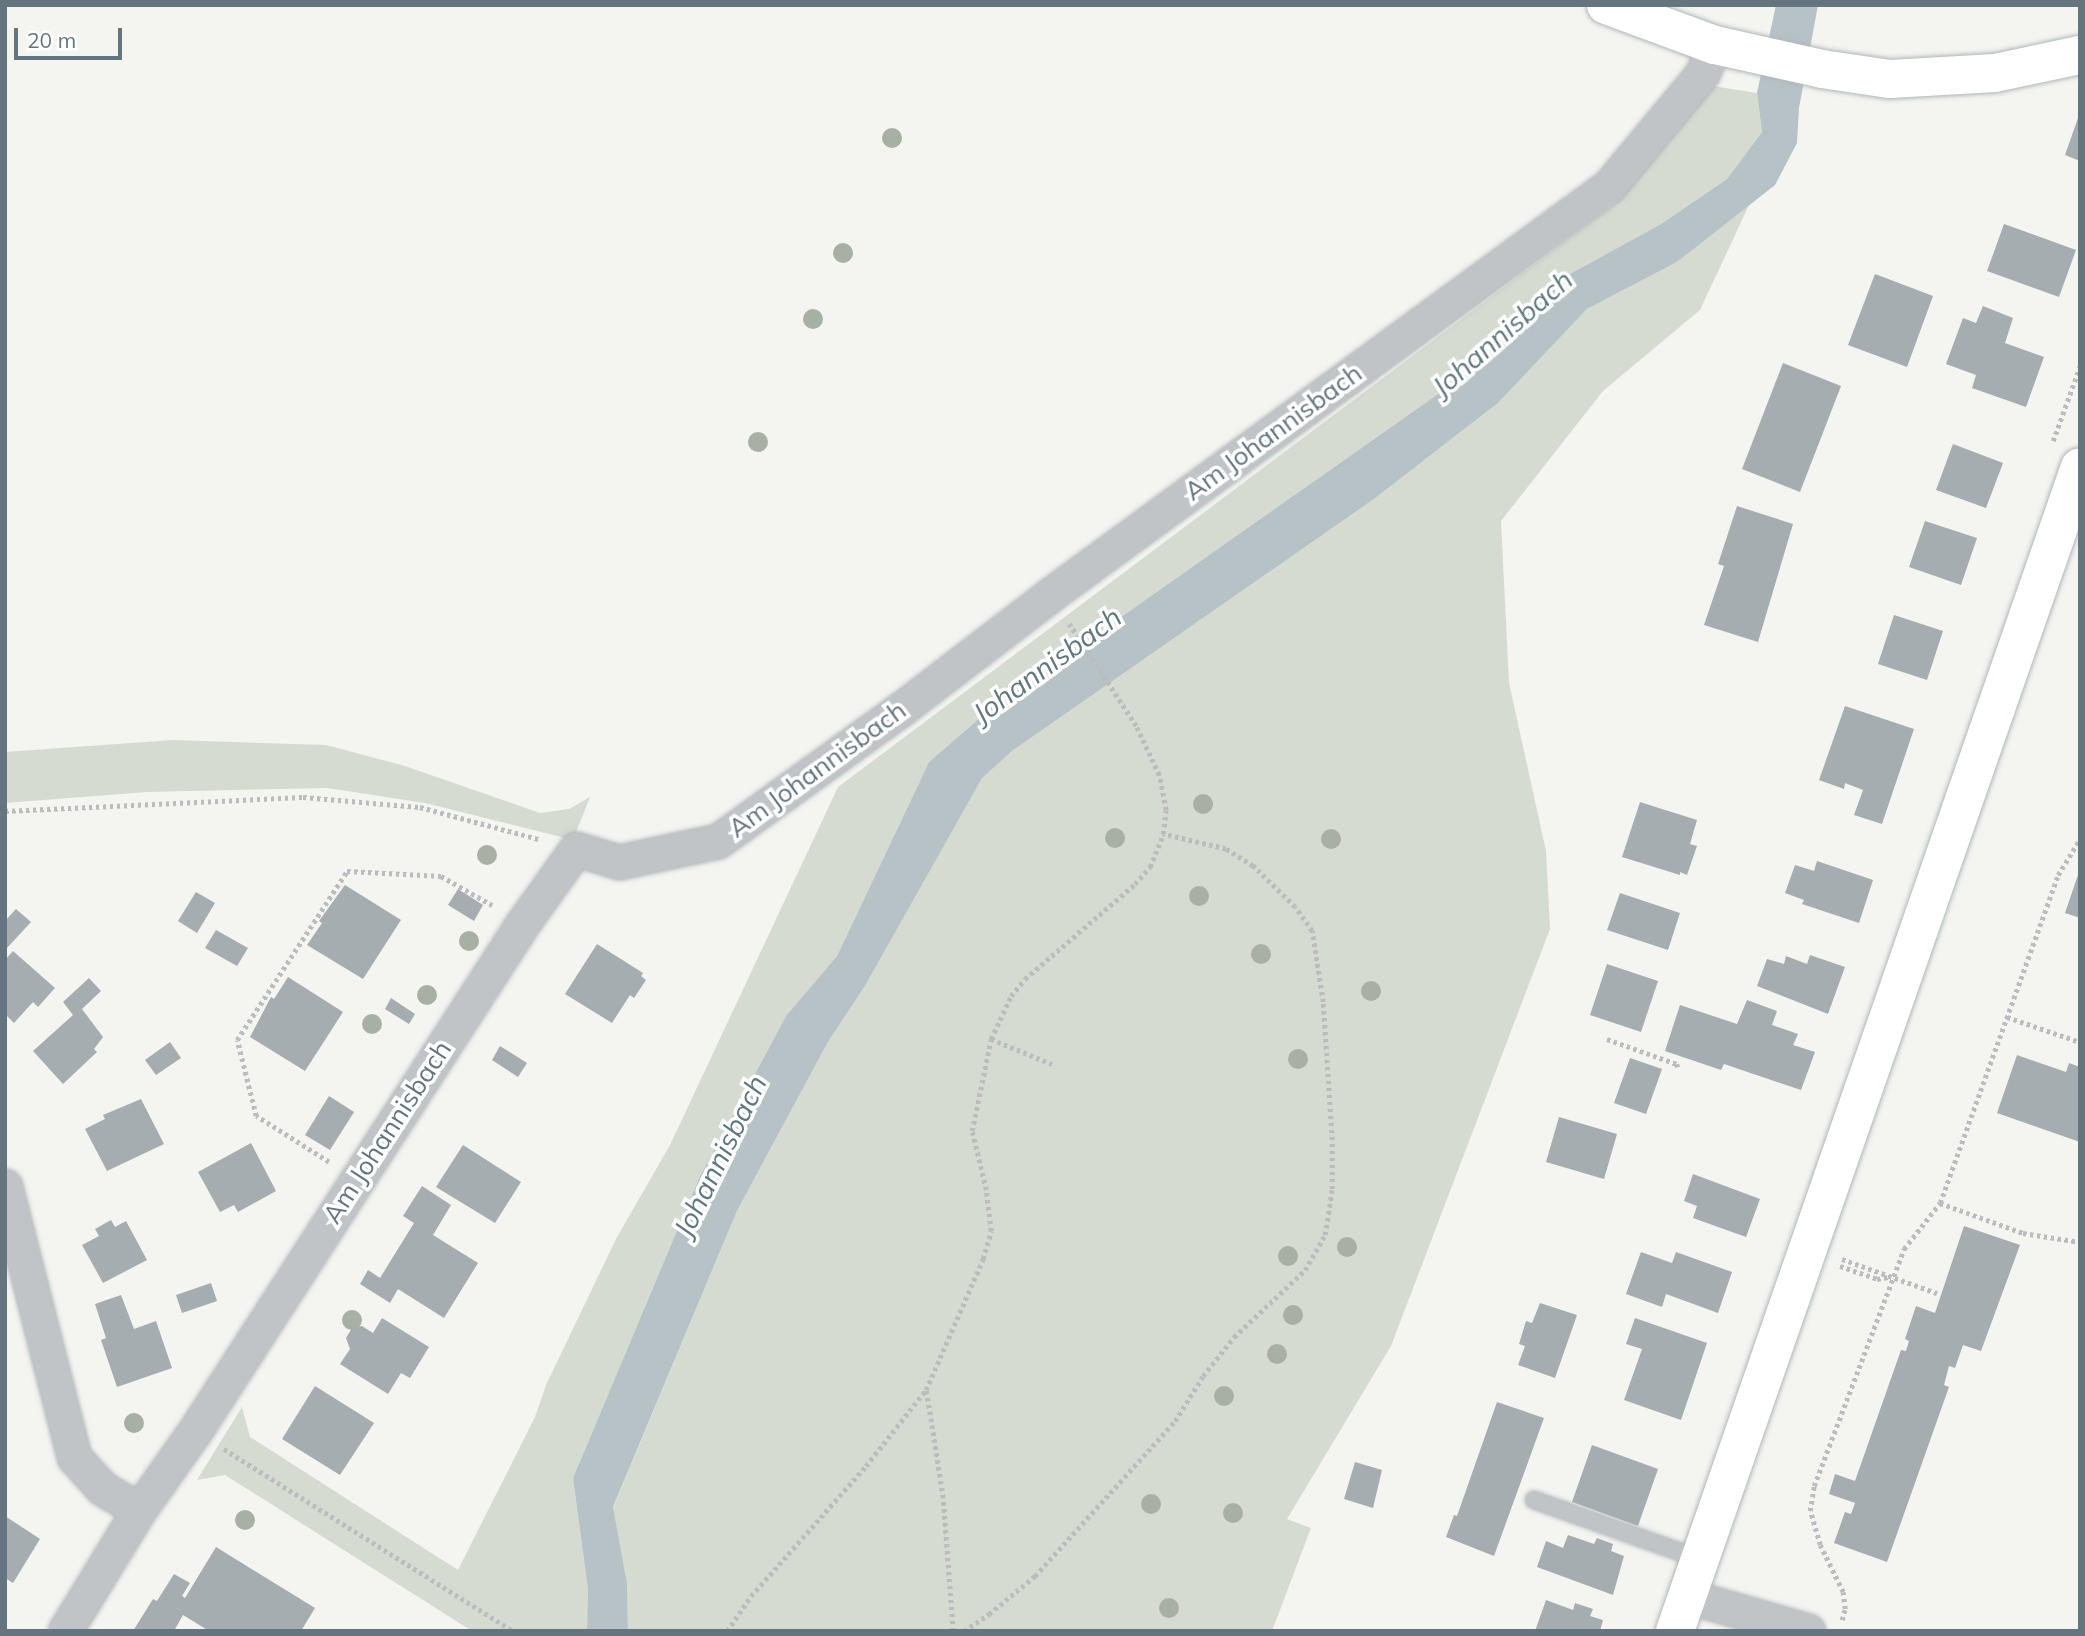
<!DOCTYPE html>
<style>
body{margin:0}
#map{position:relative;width:2085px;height:1636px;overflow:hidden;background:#f4f4f1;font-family:Mulish,sans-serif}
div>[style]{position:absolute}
.green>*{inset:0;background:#d6dbd2}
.water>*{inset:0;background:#b6c2c6}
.building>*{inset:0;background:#a5adb1}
.path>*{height:4.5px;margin-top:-2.25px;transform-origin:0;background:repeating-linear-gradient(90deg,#babcbe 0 3.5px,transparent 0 7px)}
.roads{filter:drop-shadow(0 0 2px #b0b6b9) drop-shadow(0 0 2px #b0b6b9)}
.lane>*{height:16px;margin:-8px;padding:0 8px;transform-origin:8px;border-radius:8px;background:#c0c4c7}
.street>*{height:33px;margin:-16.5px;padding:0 16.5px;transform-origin:16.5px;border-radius:16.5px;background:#c0c4c7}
.secondary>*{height:38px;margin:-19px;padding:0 19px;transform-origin:19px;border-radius:19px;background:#fff}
.trees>*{width:20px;height:20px;margin:-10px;border-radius:50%;background:#a7b0a3}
span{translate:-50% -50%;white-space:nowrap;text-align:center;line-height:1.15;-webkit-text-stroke:7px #fff;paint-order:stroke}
.street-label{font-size:26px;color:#657580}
.water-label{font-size:28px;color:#60777e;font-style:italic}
.frame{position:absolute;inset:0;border:7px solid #657580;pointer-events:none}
.scale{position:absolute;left:14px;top:28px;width:108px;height:32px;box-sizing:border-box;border:4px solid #657580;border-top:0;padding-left:9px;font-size:21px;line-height:24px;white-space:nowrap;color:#657580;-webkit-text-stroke:5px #fff;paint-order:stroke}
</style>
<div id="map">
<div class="green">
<div style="clip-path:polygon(1706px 85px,1757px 93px,1762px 132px,1727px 179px,1661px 224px,1568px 275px,1465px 375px,989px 710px,929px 762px,837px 956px,786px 1016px,700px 1176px,573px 1478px,588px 1590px,587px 1631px,472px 1631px,225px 1475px,197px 1480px,242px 1407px,250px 1437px,458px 1570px,535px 1417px,546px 1385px,616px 1239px,670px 1145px,838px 787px,1615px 204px)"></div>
<div style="clip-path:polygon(1750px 203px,1700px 310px,1603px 391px,1501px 521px,1509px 683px,1546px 851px,1550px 929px,1391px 1346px,1287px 1519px,1311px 1528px,1272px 1631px,628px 1631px,627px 1583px,613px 1508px,737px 1211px,828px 1042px,865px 986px,982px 777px,1012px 751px,1374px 499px,1498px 403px,1587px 309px,1677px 262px)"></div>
<div style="clip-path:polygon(173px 740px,326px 745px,405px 766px,540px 813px,569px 809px,590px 797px,573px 840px,425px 803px,327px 788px,147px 792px,5px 803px,5px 752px)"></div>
</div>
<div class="water">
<div style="clip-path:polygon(1776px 5px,1818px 5px,1799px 108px,1797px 143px,1775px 185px,1677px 262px,1587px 309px,1498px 403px,1374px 499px,1012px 751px,982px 778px,865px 986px,828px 1042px,737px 1211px,613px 1507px,627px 1583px,628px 1631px,587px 1631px,588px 1590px,573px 1478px,700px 1176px,786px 1016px,837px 956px,929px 762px,989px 710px,1465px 375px,1568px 275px,1661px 224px,1727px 179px,1762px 132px,1757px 93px)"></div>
</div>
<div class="building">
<div style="clip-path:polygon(2079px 115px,2080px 115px,2080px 161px,2065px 155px)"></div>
<div style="clip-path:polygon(2004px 224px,2076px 250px,2059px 297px,1987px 271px)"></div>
<div style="clip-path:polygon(1875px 274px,1933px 296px,1907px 367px,1848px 345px)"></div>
<div style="clip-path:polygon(1983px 306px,2013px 318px,2005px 343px,2044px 357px,2026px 407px,1972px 388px,1976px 375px,1946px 364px,1963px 318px,1976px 323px)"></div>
<div style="clip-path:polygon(1783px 363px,1841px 386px,1800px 492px,1742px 469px)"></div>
<div style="clip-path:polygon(1953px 444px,2003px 463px,1986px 508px,1936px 490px)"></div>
<div style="clip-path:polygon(1737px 506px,1793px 524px,1758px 642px,1704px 625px,1724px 566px,1718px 564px)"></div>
<div style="clip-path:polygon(1925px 521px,1977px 538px,1961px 585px,1909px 567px)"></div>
<div style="clip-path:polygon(1894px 615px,1943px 631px,1927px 680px,1878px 664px)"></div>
<div style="clip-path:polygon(1845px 706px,1914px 729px,1882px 824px,1854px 815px,1863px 790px,1845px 783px,1844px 789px,1819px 780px)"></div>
<div style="clip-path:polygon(1640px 802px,1697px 820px,1690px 844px,1697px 846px,1687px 875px,1680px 872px,1680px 875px,1622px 857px)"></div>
<div style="clip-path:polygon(1817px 861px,1873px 880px,1859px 923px,1802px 904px,1804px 900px,1785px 893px,1795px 865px,1814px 871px)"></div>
<div style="clip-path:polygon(2079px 872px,2080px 872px,2080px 918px,2065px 913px)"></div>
<div style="clip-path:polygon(345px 885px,401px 920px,363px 979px,307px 945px,322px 923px,319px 921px)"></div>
<div style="clip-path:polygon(458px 889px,483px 905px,474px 921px,448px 905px)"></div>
<div style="clip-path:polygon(196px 892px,215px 903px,197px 933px,178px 921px)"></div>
<div style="clip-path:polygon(1620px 893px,1680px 913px,1668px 950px,1607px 930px)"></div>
<div style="clip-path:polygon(16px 909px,31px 922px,7px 948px,5px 921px)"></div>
<div style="clip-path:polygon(216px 930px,248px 948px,237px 966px,205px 948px)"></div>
<div style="clip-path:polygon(597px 944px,643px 973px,641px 976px,646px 980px,634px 998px,630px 995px,612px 1023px,565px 994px)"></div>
<div style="clip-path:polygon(13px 951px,55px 988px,38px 1007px,33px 1002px,14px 1023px,5px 1014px,5px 960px)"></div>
<div style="clip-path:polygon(1810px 955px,1845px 967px,1828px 1014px,1757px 986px,1767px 959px,1784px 964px,1786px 956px,1807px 964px)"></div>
<div style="clip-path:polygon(1607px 964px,1658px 981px,1641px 1032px,1590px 1015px)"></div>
<div style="clip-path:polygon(288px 977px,343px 1012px,305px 1071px,250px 1037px,271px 997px,274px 999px)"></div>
<div style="clip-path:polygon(89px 978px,101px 991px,82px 1009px,103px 1037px,94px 1049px,97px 1052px,63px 1084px,33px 1051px,73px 1015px,63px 1002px)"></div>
<div style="clip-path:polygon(391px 998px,415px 1014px,409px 1024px,385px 1009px)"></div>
<div style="clip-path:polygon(1747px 1000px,1777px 1011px,1772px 1025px,1798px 1034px,1793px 1045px,1815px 1052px,1801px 1090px,1724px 1064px,1721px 1070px,1665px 1051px,1680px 1005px,1737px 1024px)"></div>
<div style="clip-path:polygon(170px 1042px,181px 1058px,156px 1075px,145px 1060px)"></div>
<div style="clip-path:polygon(500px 1046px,527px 1063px,518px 1077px,492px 1060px)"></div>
<div style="clip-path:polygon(2017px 1055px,2066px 1072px,2069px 1063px,2080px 1067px,2080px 1142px,1997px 1113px)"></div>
<div style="clip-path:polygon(1630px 1058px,1662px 1069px,1646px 1114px,1614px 1103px)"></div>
<div style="clip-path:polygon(329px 1096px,354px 1112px,330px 1150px,305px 1135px)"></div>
<div style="clip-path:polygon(141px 1099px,164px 1144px,107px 1171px,85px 1129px,105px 1119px,103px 1115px)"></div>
<div style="clip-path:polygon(1559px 1117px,1617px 1134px,1604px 1179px,1546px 1162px)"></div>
<div style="clip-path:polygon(251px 1143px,276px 1191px,238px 1212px,234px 1205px,220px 1212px,198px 1172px)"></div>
<div style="clip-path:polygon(463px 1145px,521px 1182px,495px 1223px,436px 1187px)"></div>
<div style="clip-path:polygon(1693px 1174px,1760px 1199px,1746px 1237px,1693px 1218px,1697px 1206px,1684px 1201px)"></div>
<div style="clip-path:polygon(422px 1186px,451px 1205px,433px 1235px,478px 1263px,444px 1318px,398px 1289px,390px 1303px,360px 1284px,368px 1270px,380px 1278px,414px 1223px,403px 1216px)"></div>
<div style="clip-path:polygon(111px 1220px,115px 1227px,126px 1221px,147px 1260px,103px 1283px,82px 1245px,99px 1236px,95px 1229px)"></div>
<div style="clip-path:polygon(1964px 1226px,2020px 1245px,1981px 1351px,1963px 1345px,1955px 1368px,1949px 1366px,1944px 1385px,1949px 1387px,1887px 1562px,1834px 1543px,1845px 1512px,1851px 1514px,1855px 1503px,1829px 1494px,1835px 1474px,1855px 1481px,1901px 1350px,1906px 1351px,1909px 1341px,1905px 1339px,1916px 1306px,1935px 1313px)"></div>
<div style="clip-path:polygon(1641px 1252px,1672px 1263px,1676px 1252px,1732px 1272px,1718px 1313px,1666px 1294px,1662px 1307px,1626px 1294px)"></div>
<div style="clip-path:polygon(211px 1283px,217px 1301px,182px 1313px,176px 1295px)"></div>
<div style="clip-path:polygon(121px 1295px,134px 1329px,156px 1321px,172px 1368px,117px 1387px,101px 1340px,106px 1338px,95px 1304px)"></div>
<div style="clip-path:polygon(1540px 1303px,1577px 1315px,1555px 1378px,1518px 1365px,1525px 1346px,1519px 1344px,1526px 1321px,1532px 1323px)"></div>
<div style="clip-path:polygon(382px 1318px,429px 1347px,410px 1378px,401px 1373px,388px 1394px,340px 1364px,350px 1349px,346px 1338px,352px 1328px,362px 1326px,373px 1333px)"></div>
<div style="clip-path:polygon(1635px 1318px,1707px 1343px,1681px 1420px,1624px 1400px,1642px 1349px,1626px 1344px)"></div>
<div style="clip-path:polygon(315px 1386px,374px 1423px,340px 1475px,282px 1439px)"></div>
<div style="clip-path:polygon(1497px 1402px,1544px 1418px,1494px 1556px,1446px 1537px,1454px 1515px,1457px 1516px)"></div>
<div style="clip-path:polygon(1592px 1445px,1658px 1469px,1638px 1526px,1572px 1502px)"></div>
<div style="clip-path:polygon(1355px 1462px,1382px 1470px,1373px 1508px,1344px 1499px)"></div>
<div style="clip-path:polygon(5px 1516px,40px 1539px,13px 1583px,5px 1578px)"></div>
<div style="clip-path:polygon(1568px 1535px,1594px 1544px,1597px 1538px,1613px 1544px,1611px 1551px,1624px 1556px,1613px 1595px,1537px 1567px,1546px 1541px,1563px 1548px)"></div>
<div style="clip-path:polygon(216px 1547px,315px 1608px,301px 1631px,209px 1631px,183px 1615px,174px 1631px,133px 1631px,153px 1599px,157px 1601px,174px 1574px,190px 1583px,182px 1596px,185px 1598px)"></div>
<div style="clip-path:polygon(1546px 1600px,1573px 1610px,1575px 1603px,1593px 1609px,1590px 1616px,1603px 1620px,1600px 1631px,1535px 1631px)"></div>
</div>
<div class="path">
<div style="left:2053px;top:441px;width:80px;rotate:-70.2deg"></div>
<div style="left:5px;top:811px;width:298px;rotate:-2.7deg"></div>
<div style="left:303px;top:797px;width:117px;rotate:4.9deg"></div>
<div style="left:420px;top:807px;width:126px;rotate:15.1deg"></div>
<div style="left:2007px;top:1017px;width:77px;rotate:18.9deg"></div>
<div style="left:991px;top:1039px;width:66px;rotate:22.3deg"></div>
<div style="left:1607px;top:1039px;width:74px;rotate:19.7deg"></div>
<div style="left:1677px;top:1064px;width:3px;rotate:72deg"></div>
<div style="left:329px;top:1162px;width:86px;rotate:-147.8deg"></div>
<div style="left:256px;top:1116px;width:78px;rotate:-104deg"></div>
<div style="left:237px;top:1040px;width:202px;rotate:-56.9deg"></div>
<div style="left:347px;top:871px;width:94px;rotate:3deg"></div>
<div style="left:441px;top:876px;width:59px;rotate:29.6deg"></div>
<div style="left:1940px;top:1203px;width:349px;rotate:-70.2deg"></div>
<div style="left:2058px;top:875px;width:42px;rotate:-58.6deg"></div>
<div style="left:1842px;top:1259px;width:101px;rotate:19.7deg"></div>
<div style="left:1840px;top:1266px;width:39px;rotate:19deg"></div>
<div style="left:1877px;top:1279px;width:11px;rotate:-10deg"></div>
<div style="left:224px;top:1449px;width:342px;rotate:32.2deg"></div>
<div style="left:1842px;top:1620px;width:11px;rotate:-75deg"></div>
<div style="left:1845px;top:1609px;width:17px;rotate:-97deg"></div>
<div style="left:1843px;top:1592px;width:52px;rotate:-116.1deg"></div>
<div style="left:1820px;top:1545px;width:35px;rotate:-106deg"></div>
<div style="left:1810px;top:1511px;width:25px;rotate:-81deg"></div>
<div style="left:1814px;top:1486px;width:254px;rotate:-69.2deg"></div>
<div style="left:1904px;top:1249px;width:58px;rotate:-52deg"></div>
<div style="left:1940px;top:1203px;width:88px;rotate:19.9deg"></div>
<div style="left:2023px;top:1233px;width:58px;rotate:9deg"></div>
<div style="left:727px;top:1631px;width:42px;rotate:-55.6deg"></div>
<div style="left:751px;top:1596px;width:174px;rotate:-48.5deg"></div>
<div style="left:866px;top:1466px;width:95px;rotate:-51.8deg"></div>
<div style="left:953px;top:1631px;width:133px;rotate:-94.3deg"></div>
<div style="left:943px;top:1498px;width:109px;rotate:-98.9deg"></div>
<div style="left:926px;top:1390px;width:143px;rotate:-66.5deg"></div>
<div style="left:983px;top:1259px;width:29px;rotate:-74deg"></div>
<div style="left:991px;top:1231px;width:41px;rotate:-97deg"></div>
<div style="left:986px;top:1190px;width:61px;rotate:-103.3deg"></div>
<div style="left:972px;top:1131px;width:94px;rotate:-78.3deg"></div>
<div style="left:991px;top:1039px;width:47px;rotate:-65.1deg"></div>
<div style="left:1011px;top:996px;width:22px;rotate:-51deg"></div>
<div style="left:1025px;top:979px;width:145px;rotate:-40.8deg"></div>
<div style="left:1135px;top:884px;width:23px;rotate:-49deg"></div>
<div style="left:1150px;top:867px;width:35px;rotate:-68deg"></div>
<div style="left:1163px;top:834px;width:24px;rotate:-83deg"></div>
<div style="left:1166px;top:810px;width:36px;rotate:-101deg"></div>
<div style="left:1159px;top:775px;width:54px;rotate:-115.1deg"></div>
<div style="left:1136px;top:726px;width:122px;rotate:-123.3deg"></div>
<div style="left:964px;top:1631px;width:30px;rotate:-34deg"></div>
<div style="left:989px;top:1614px;width:60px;rotate:-39.6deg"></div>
<div style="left:1035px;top:1576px;width:209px;rotate:-47.9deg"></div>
<div style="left:1175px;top:1421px;width:53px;rotate:-58.1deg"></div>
<div style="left:1203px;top:1376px;width:50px;rotate:-51.5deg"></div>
<div style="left:1234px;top:1337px;width:98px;rotate:-43.3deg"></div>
<div style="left:1305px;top:1270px;width:40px;rotate:-60.3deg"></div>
<div style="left:1325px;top:1235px;width:47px;rotate:-81.3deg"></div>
<div style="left:1332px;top:1189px;width:49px;rotate:-90deg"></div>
<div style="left:1332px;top:1140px;width:138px;rotate:-93.7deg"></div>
<div style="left:1323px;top:1002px;width:72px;rotate:-98.8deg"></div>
<div style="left:1312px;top:931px;width:29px;rotate:-125deg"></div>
<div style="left:1295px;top:907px;width:59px;rotate:-135.7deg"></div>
<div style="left:1253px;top:866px;width:32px;rotate:-148deg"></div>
<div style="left:1226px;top:849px;width:65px;rotate:-166.6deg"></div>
</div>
<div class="roads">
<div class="lane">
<div style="left:1534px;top:1500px;width:176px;rotate:19.6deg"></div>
</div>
<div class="street">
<div style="left:5px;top:1186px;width:280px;rotate:75.7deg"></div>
<div style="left:74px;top:1457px;width:42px;rotate:47.9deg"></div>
<div style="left:102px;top:1488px;width:43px;rotate:30.7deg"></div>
<div style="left:1687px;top:1596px;width:126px;rotate:16.1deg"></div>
<div style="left:65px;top:1631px;width:142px;rotate:-58.6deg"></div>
<div style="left:139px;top:1510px;width:97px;rotate:-54.7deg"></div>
<div style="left:195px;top:1431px;width:605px;rotate:-57.15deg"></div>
<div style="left:523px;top:923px;width:91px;rotate:-54.4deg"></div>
<div style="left:576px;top:849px;width:45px;rotate:16.8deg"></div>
<div style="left:619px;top:862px;width:101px;rotate:-12deg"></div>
<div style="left:718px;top:841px;width:226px;rotate:-35.8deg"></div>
<div style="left:901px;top:709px;width:188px;rotate:-37.4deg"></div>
<div style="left:1050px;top:595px;width:693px;rotate:-36.19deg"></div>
<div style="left:1609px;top:186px;width:146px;rotate:-50.3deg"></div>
<div style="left:1702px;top:74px;width:32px;rotate:-66deg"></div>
</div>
<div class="secondary">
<div style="left:1606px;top:5px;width:116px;rotate:20.2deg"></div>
<div style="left:1715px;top:45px;width:110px;rotate:12.6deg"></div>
<div style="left:1822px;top:69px;width:69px;rotate:8.4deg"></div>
<div style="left:1890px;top:79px;width:105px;rotate:-3.3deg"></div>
<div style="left:1995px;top:73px;width:87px;rotate:-12deg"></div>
<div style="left:1675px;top:1631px;width:1232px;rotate:-70.82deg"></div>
</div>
</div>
<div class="trees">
<div style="left:892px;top:138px"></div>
<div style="left:843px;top:253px"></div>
<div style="left:813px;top:319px"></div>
<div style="left:758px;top:442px"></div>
<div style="left:1203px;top:804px"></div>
<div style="left:1115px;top:838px"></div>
<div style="left:1331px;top:839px"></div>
<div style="left:487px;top:855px"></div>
<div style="left:1199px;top:896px"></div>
<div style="left:469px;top:941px"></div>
<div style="left:1261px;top:954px"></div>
<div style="left:1371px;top:991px"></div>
<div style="left:427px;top:995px"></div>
<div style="left:372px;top:1024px"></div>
<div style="left:1298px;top:1059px"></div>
<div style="left:1347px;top:1247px"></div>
<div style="left:1288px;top:1256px"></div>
<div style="left:1293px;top:1315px"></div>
<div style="left:352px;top:1320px"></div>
<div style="left:1277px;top:1354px"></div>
<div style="left:1224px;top:1396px"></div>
<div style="left:134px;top:1423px"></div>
<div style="left:1151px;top:1504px"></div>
<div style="left:1233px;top:1513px"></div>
<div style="left:245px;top:1520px"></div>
<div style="left:1169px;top:1608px"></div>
</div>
<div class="street-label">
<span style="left:1273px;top:432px;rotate:-36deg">Am Johannisbach</span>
<span style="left:817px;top:769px;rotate:-36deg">Am Johannisbach</span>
<span style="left:387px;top:1132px;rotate:-57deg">Am Johannisbach</span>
</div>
<div class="water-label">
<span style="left:1502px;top:333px;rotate:-41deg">Johannisbach</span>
<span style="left:1047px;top:665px;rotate:-36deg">Johannisbach</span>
<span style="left:720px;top:1156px;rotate:-64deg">Johannisbach</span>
</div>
<div class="frame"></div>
<div class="scale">20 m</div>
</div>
